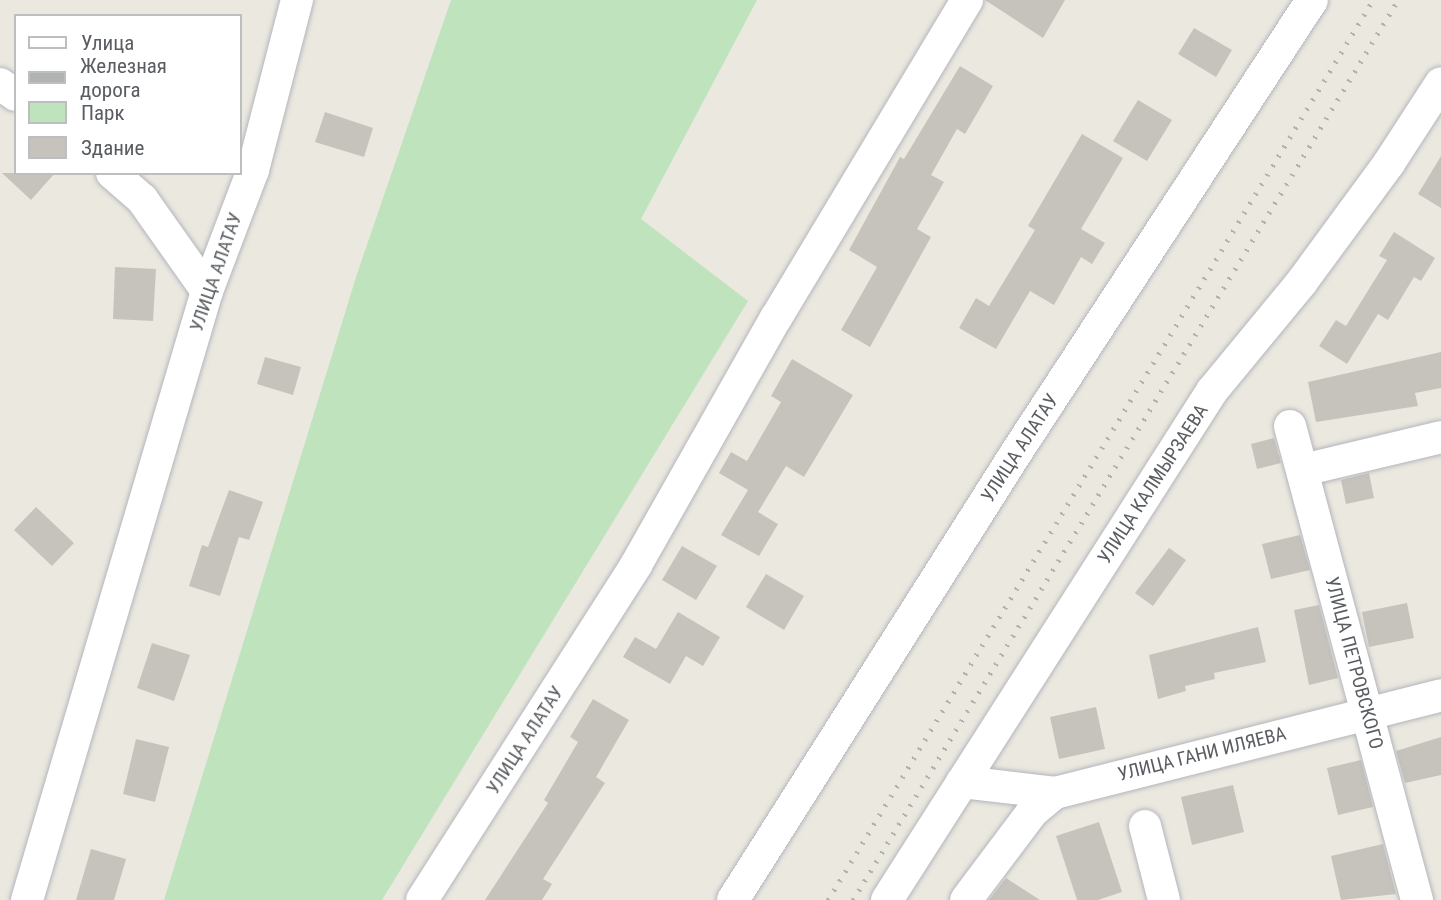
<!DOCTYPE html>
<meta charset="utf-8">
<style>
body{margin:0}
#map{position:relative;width:1441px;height:900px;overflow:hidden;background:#ebe8e0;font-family:"Roboto Condensed",sans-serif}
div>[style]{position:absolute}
.green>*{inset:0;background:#bee3bd}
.building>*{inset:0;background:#c6c3bd}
.roads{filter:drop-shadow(0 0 2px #b3b6bb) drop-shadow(0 0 2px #b3b6bb)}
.minor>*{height:32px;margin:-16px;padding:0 16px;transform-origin:16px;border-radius:16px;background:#fff}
.rail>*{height:5px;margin-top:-2.5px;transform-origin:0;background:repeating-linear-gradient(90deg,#b1b2b2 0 2px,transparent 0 11px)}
span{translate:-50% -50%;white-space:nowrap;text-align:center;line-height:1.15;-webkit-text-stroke:6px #fff;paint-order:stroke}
.street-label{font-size:19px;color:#595d61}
.legend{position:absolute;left:14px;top:14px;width:228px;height:161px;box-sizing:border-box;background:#fff;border:2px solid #bdbec0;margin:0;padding:9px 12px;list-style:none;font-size:21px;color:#595d61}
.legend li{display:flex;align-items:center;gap:14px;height:35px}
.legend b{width:35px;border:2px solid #bdbec0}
</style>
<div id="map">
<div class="green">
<div style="clip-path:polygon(451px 0,757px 0,641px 219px,748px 301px,382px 900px,164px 900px,357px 274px)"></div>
</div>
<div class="building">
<div style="clip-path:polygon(985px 0,1065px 0,1043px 38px)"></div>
<div style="clip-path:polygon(1194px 28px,1232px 50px,1216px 77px,1178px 54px)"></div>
<div style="clip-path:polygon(960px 66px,993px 86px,965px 134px,957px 129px,931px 175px,944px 182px,917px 229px,931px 237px,870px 347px,841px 330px,877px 267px,849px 250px,900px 157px,904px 159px)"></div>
<div style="clip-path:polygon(1138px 100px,1172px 120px,1147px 161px,1113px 141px)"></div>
<div style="clip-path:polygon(325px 112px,373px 128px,364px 157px,315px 142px)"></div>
<div style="clip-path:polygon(1082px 134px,1123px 158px,1081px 229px,1105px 243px,1092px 264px,1081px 257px,1054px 305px,1030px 291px,996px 349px,959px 328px,976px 298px,989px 306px,1035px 230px,1028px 226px)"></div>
<div style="clip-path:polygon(1441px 156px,1441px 208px,1418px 194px)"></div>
<div style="clip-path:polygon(2px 173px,55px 173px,31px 200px)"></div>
<div style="clip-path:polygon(1394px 232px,1435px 258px,1421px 281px,1414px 277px,1388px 320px,1378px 314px,1347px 364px,1319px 346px,1336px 320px,1346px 326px,1387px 260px,1379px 256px)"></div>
<div style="clip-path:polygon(115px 267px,156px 269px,153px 321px,113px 319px)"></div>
<div style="clip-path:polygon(1441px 352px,1441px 388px,1415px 393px,1418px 406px,1316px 422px,1308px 382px)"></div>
<div style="clip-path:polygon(265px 357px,301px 367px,293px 395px,257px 384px)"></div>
<div style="clip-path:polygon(792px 359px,853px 395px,804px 477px,786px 466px,758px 512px,778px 524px,759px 556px,721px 535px,748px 490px,719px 473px,731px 452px,747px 461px,781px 402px,771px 396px)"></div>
<div style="clip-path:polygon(1274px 438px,1281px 463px,1257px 469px,1251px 444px)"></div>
<div style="clip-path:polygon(1369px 473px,1374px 498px,1346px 504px,1341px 480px)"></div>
<div style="clip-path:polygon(229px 490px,263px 502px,249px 540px,239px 537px,220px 596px,189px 586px,202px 545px,208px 547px)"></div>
<div style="clip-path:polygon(36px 507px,74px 543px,52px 566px,14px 530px)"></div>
<div style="clip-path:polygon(1300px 535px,1310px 570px,1271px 579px,1262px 544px)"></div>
<div style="clip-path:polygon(682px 546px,717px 566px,696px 600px,662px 580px)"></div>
<div style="clip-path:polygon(1169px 548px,1186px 560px,1153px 606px,1135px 593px)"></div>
<div style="clip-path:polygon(766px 574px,804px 596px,784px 630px,746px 607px)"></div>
<div style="clip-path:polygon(1407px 603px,1414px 638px,1369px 647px,1362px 612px)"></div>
<div style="clip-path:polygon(1319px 605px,1338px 678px,1309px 685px,1294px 610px)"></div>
<div style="clip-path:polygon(678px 612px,720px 637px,703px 666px,686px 656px,670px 684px,623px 657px,635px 637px,656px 649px)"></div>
<div style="clip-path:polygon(1258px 627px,1266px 662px,1214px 673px,1215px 679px,1185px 686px,1186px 691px,1158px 699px,1149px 655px)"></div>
<div style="clip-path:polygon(152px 643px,190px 655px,174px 701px,137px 688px)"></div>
<div style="clip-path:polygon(593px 699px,629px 720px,596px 777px,605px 783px,543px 879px,552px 884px,542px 900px,485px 900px,548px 803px,544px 800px,578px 742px,570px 737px)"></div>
<div style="clip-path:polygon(1096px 707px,1105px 749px,1059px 759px,1050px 717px)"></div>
<div style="clip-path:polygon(1441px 737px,1441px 775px,1405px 783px,1396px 751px)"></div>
<div style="clip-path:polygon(136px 739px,169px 747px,155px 802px,123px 794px)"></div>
<div style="clip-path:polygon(1361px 760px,1373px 807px,1338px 815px,1327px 768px)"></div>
<div style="clip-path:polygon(1233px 785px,1244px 832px,1192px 845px,1181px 797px)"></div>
<div style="clip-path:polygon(1099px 822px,1122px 892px,1098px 900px,1077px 900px,1056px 836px)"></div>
<div style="clip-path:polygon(1383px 844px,1396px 894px,1341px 900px,1331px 856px)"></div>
<div style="clip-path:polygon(91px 849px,126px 859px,114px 900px,76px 900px)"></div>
<div style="clip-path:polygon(1006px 878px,1040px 900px,989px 900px)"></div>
</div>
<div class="roads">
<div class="minor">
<div style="left:0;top:84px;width:19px;rotate:35deg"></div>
<div style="left:112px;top:173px;width:40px;rotate:41deg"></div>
<div style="left:142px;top:199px;width:113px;rotate:54.8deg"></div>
<div style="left:1290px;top:426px;width:491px;rotate:75deg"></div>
<div style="left:1303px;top:470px;width:142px;rotate:-13.4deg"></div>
<div style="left:962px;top:782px;width:94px;rotate:6.7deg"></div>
<div style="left:1055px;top:793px;width:398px;rotate:-14.2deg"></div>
<div style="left:1145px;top:826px;width:76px;rotate:75.6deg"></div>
<div style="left:27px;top:900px;width:635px;rotate:-73.53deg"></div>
<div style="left:207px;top:291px;width:129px;rotate:-69.2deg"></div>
<div style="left:253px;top:170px;width:176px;rotate:-75.5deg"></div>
<div style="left:422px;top:900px;width:398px;rotate:-57.4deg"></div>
<div style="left:636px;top:565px;width:284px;rotate:-60.5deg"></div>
<div style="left:776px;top:318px;width:371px;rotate:-59deg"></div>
<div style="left:733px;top:900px;width:529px;rotate:-57.66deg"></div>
<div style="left:1016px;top:453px;width:541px;rotate:-56.84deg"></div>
<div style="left:887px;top:900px;width:604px;rotate:-57.44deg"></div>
<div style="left:1212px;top:391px;width:140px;rotate:-50.5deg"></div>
<div style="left:1301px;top:283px;width:149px;rotate:-53.7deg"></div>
<div style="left:1389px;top:163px;width:95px;rotate:-57deg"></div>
<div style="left:966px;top:900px;width:110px;rotate:-53.1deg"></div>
<div style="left:1032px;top:812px;width:30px;rotate:-40deg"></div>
</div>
</div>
<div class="rail">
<div style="left:828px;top:900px;width:1052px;rotate:-58.8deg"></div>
<div style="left:853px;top:900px;width:1052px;rotate:-58.8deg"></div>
</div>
<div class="street-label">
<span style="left:216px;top:272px;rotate:-71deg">УЛИЦА АЛАТАУ</span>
<span style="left:1020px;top:448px;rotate:-57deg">УЛИЦА АЛАТАУ</span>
<span style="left:1153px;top:484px;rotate:-57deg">УЛИЦА КАЛМЫРЗАЕВА</span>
<span style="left:1354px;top:663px;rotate:75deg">УЛИЦА ПЕТРОВСКОГО</span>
<span style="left:525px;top:740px;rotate:-57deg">УЛИЦА АЛАТАУ</span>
<span style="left:1202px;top:754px;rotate:-14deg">УЛИЦА ГАНИ ИЛЯЕВА</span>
</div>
<ul class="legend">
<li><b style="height:9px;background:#fff"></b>Улица</li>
<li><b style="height:9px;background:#b1b2b2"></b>Железная дорога</li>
<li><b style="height:19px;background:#bee3bd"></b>Парк</li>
<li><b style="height:19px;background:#c6c3bd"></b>Здание</li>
</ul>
</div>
